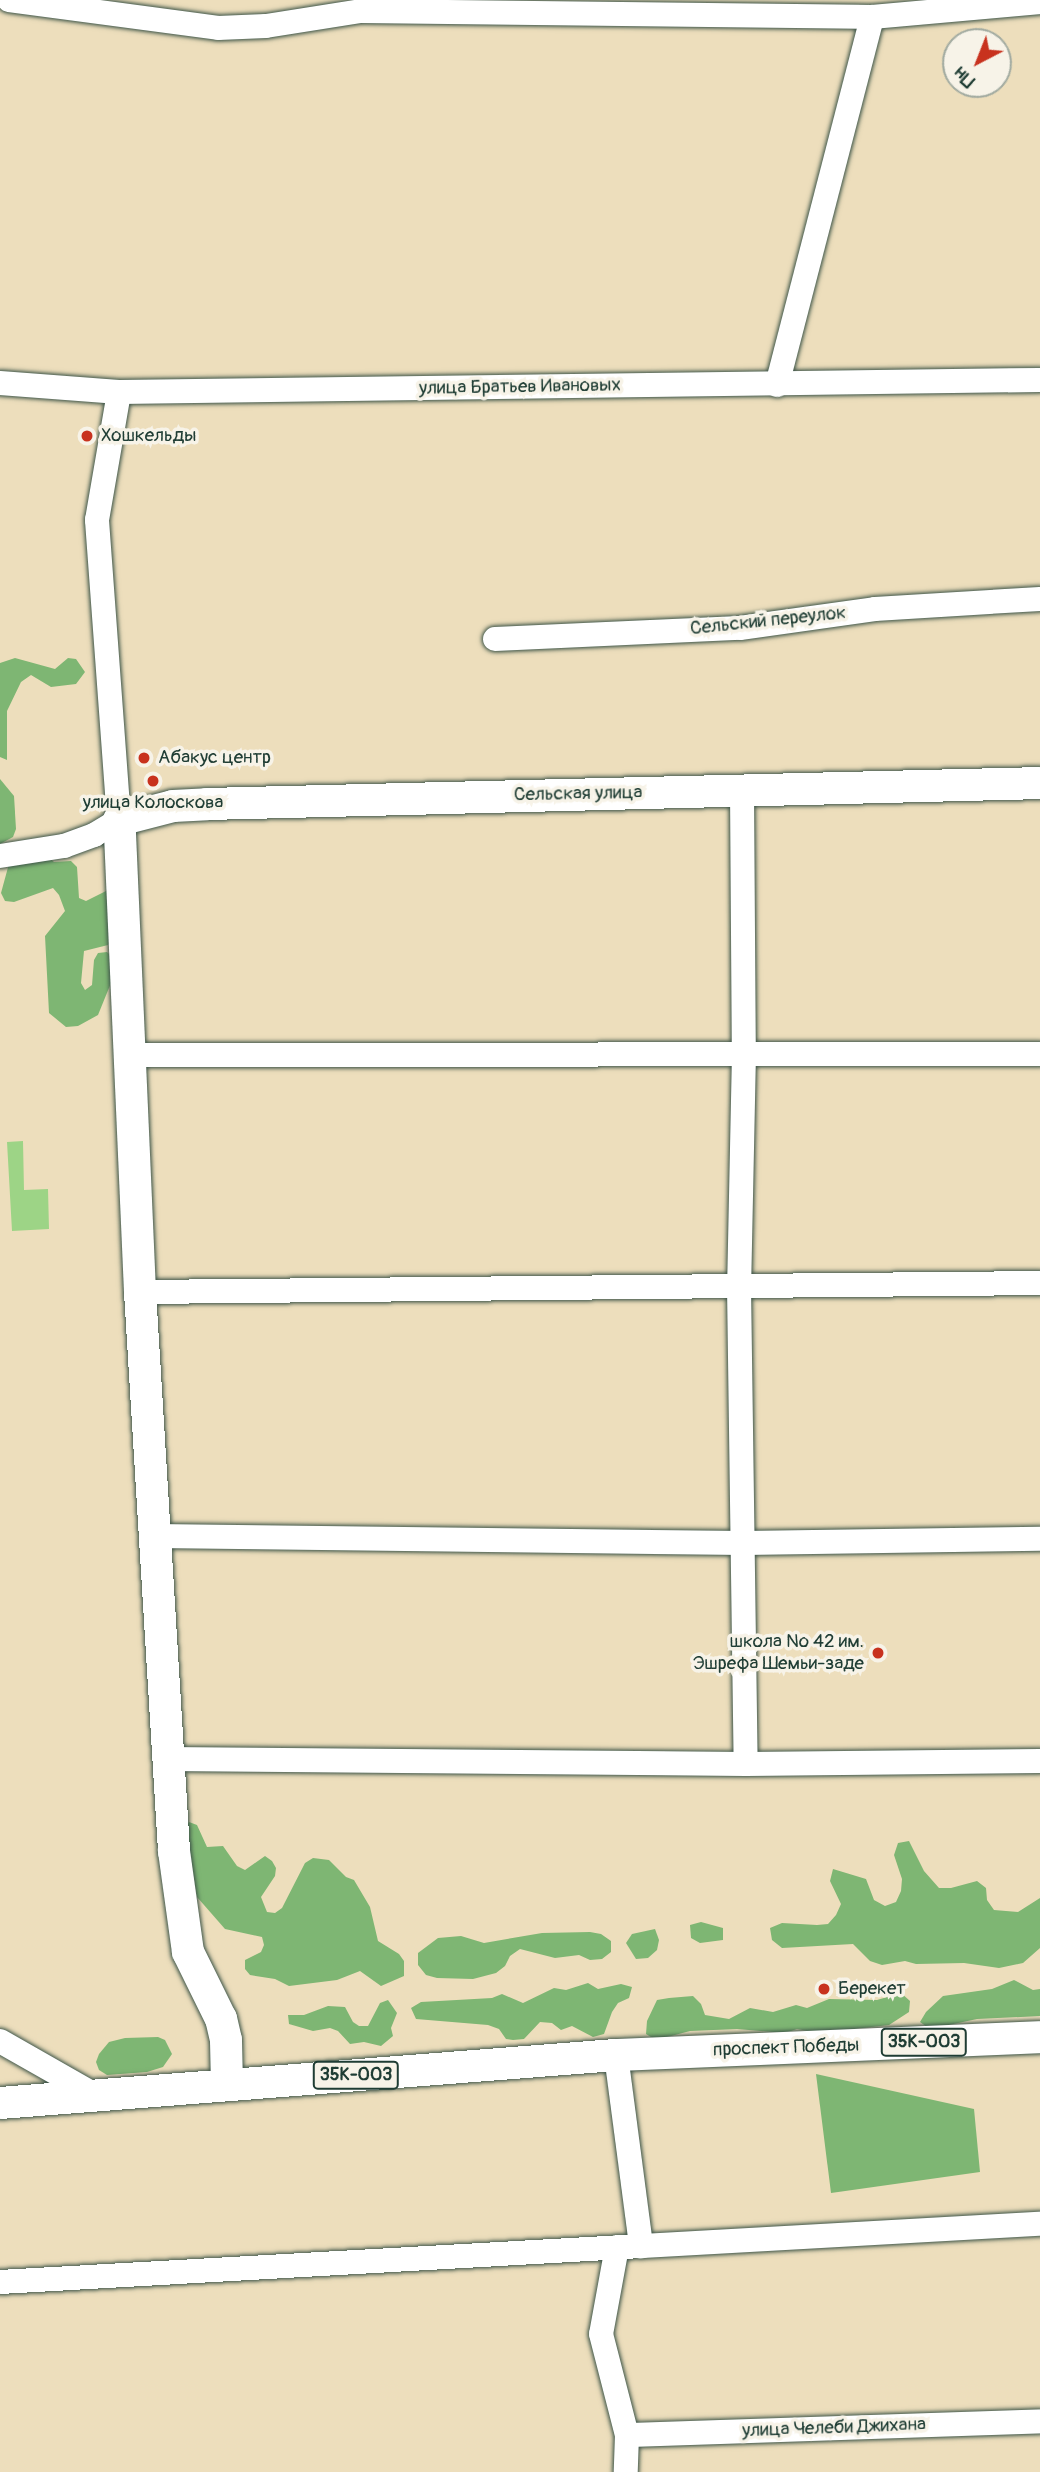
<!DOCTYPE html>
<meta charset="utf-8">
<style>
body{margin:0}
#map{position:relative;width:1040px;height:2472px;overflow:hidden;background:#eddebc;font-family:Pangolin,sans-serif}
div>[style]{position:absolute}
.green>*{inset:0;background:#9dd486}
.forest>*{inset:0;background:#7eb673}
.roads{filter:drop-shadow(0 0 2px #3e5548) drop-shadow(0 0 2px #3e5548)}
.minor>*{height:24px;margin:-12px;padding:0 12px;transform-origin:12px;border-radius:12px;background:#fff}
.major>*{height:32px;margin:-16px;padding:0 16px;transform-origin:16px;border-radius:16px;background:#fff}
.dots>*{width:19px;height:19px;translate:-50% -50%;box-sizing:border-box;border:4px solid #f7f3e8;border-radius:50%}
span{translate:-50% -50%;white-space:nowrap;text-align:center;line-height:1.15;-webkit-text-stroke:7px #f7f3e8;paint-order:stroke}
.shield-label span{padding:2px 5px;background:#f7f3e8;border:2px solid;border-radius:5px;-webkit-text-stroke-width:0}
.shield-label{font-size:18px;color:#1f3d34;font-weight:700}
.street-label{font-size:19px;color:#1f3d34}
.poi-label{font-size:19px;color:#1f3d34}
.left{translate:0 -50%;text-align:left}
.right{translate:-100% -50%;text-align:right}
.north{position:absolute;left:942px;top:28px;width:70px;height:70px;box-sizing:border-box;background:#f7f3e8;border:2px solid #a1aaa0;border-radius:50%;rotate:222deg;font-size:19px;font-weight:700;line-height:28px;text-align:center;color:#1f3d34}
.north::after{content:'';display:block;margin:auto;width:24px;height:32px;background:#c8321e;clip-path:polygon(50% 0,100% 100%,50% 72%,0 100%)}
</style>
<div id="map">
<div class="green">
<div style="clip-path:polygon(23px 1141px,24px 1190px,48px 1189px,49px 1229px,12px 1231px,7px 1142px)"></div>
</div>
<div class="forest">
<div style="clip-path:polygon(15px 658px,55px 669px,68px 658px,76px 659px,85px 672px,76px 684px,51px 687px,31px 675px,21px 682px,7px 711px,7px 760px,0 757px,0 663px)"></div>
<div style="clip-path:polygon(0 779px,14px 796px,16px 829px,13px 837px,0 844px)"></div>
<div style="clip-path:polygon(48px 857px,54px 862px,71px 861px,77px 867px,79px 898px,86px 901px,108px 890px,111px 938px,108px 945px,84px 951px,81px 983px,85px 990px,92px 985px,94px 960px,98px 953px,107px 952px,113px 958px,111px 983px,98px 1015px,78px 1026px,66px 1027px,49px 1013px,45px 936px,65px 911px,59px 895px,53px 888px,14px 902px,5px 901px,1px 893px,10px 860px)"></div>
<div style="clip-path:polygon(189px 1822px,197px 1825px,207px 1847px,223px 1846px,237px 1866px,245px 1870px,265px 1856px,272px 1861px,276px 1868px,275px 1876px,261px 1897px,267px 1912px,275px 1913px,282px 1908px,305px 1863px,313px 1858px,329px 1860px,346px 1877px,354px 1880px,370px 1907px,378px 1941px,399px 1954px,404px 1961px,404px 1976px,381px 1986px,360px 1971px,337px 1980px,289px 1986px,275px 1979px,250px 1975px,245px 1969px,245px 1960px,261px 1952px,264px 1945px,262px 1937px,225px 1929px,197px 1897px,185px 1829px)"></div>
<div style="clip-path:polygon(909px 1841px,924px 1871px,939px 1888px,951px 1888px,977px 1881px,986px 1888px,987px 1900px,994px 1910px,1018px 1912px,1040px 1898px,1040px 1948px,1023px 1963px,999px 1968px,964px 1963px,916px 1964px,905px 1961px,882px 1965px,870px 1961px,853px 1944px,782px 1948px,772px 1940px,770px 1928px,782px 1923px,817px 1925px,828px 1924px,836px 1915px,841px 1904px,830px 1881px,833px 1869px,866px 1879px,874px 1900px,885px 1906px,896px 1902px,901px 1891px,902px 1879px,894px 1855px,898px 1843px)"></div>
<div style="clip-path:polygon(701px 1922px,723px 1928px,723px 1940px,700px 1943px,691px 1938px,690px 1925px)"></div>
<div style="clip-path:polygon(655px 1929px,659px 1940px,657px 1950px,648px 1958px,636px 1959px,626px 1943px,632px 1934px)"></div>
<div style="clip-path:polygon(590px 1932px,601px 1934px,611px 1941px,611px 1952px,602px 1959px,590px 1960px,579px 1955px,555px 1958px,520px 1949px,510px 1956px,505px 1966px,496px 1973px,473px 1979px,437px 1978px,426px 1975px,418px 1965px,418px 1953px,438px 1938px,461px 1936px,484px 1943px,542px 1933px)"></div>
<div style="clip-path:polygon(1014px 1980px,1033px 1990px,1040px 1989px,1040px 2016px,977px 2019px,930px 2029px,920px 2022px,926px 2012px,943px 1996px,992px 1989px)"></div>
<div style="clip-path:polygon(588px 1983px,598px 1989px,621px 1984px,632px 1987px,629px 1998px,618px 2003px,612px 2012px,604px 2034px,593px 2037px,572px 2026px,561px 2030px,552px 2023px,540px 2022px,524px 2039px,513px 2040px,506px 2039px,499px 2029px,488px 2025px,416px 2019px,411px 2008px,421px 2002px,492px 1998px,502px 1994px,523px 2003px,554px 1988px,566px 1990px)"></div>
<div style="clip-path:polygon(901px 1993px,910px 2001px,909px 2012px,889px 2025px,820px 2033px,797px 2029px,785px 2033px,737px 2029px,690px 2031px,656px 2040px,646px 2034px,647px 2021px,657px 2000px,669px 1998px,693px 1996px,701px 2004px,705px 2015px,729px 2019px,750px 2008px,773px 2012px,796px 2005px,807px 2008px,829px 1999px,877px 2000px)"></div>
<div style="clip-path:polygon(388px 2000px,397px 2013px,391px 2028px,393px 2036px,381px 2046px,364px 2042px,350px 2044px,338px 2031px,330px 2028px,313px 2031px,289px 2024px,288px 2015px,304px 2015px,328px 2006px,345px 2007px,353px 2022px,359px 2026px,368px 2026px,380px 2003px)"></div>
<div style="clip-path:polygon(158px 2037px,165px 2040px,172px 2054px,163px 2067px,147px 2072px,107px 2075px,99px 2070px,96px 2062px,99px 2054px,109px 2042px,125px 2038px)"></div>
<div style="clip-path:polygon(816px 2074px,974px 2109px,980px 2172px,831px 2193px)"></div>
</div>
<div class="roads">
<div class="minor">
<div style="left:9px;top:0;width:211px;rotate:7.6deg"></div>
<div style="left:218px;top:28px;width:48px;rotate:-2.4deg"></div>
<div style="left:266px;top:26px;width:96px;rotate:-9deg"></div>
<div style="left:361px;top:11px;width:511px;rotate:0.67deg"></div>
<div style="left:872px;top:17px;width:169px;rotate:-5.1deg"></div>
<div style="left:0;top:383px;width:119px;rotate:4.3deg"></div>
<div style="left:119px;top:392px;width:921px;rotate:-0.75deg"></div>
<div style="left:777px;top:385px;width:380px;rotate:-75.5deg"></div>
<div style="left:495px;top:639px;width:245px;rotate:-2.6deg"></div>
<div style="left:740px;top:628px;width:136px;rotate:-8deg"></div>
<div style="left:875px;top:609px;width:165px;rotate:-3.5deg"></div>
<div style="left:742px;top:790px;width:263px;rotate:89.6deg"></div>
<div style="left:744px;top:1053px;width:233px;rotate:91.2deg"></div>
<div style="left:739px;top:1286px;width:478px;rotate:89.2deg"></div>
<div style="left:0;top:856px;width:65px;rotate:-8.9deg"></div>
<div style="left:64px;top:846px;width:32px;rotate:-20deg"></div>
<div style="left:94px;top:835px;width:29px;rotate:-31deg"></div>
<div style="left:119px;top:820px;width:301px;rotate:-94.2deg"></div>
<div style="left:97px;top:520px;width:130px;rotate:-80.2deg"></div>
<div style="left:129px;top:1055px;width:911px;rotate:-0.06deg"></div>
<div style="left:140px;top:1292px;width:900px;rotate:-0.57deg"></div>
<div style="left:155px;top:1536px;width:589px;rotate:0.68deg"></div>
<div style="left:744px;top:1543px;width:296px;rotate:-0.8deg"></div>
<div style="left:167px;top:1759px;width:579px;rotate:0.49deg"></div>
<div style="left:746px;top:1764px;width:294px;rotate:-0.6deg"></div>
<div style="left:0;top:2041px;width:109px;rotate:29.6deg"></div>
<div style="left:616px;top:2055px;width:193px;rotate:82.5deg"></div>
<div style="left:641px;top:2246px;width:400px;rotate:-3.2deg"></div>
<div style="left:617px;top:2247px;width:88px;rotate:100.4deg"></div>
<div style="left:601px;top:2334px;width:104px;rotate:75.6deg"></div>
<div style="left:627px;top:2435px;width:37px;rotate:92deg"></div>
<div style="left:0;top:2282px;width:642px;rotate:-3.21deg"></div>
<div style="left:627px;top:2435px;width:413px;rotate:-1.9deg"></div>
</div>
<div class="major">
<div style="left:227px;top:2085px;width:45px;rotate:-91.3deg"></div>
<div style="left:226px;top:2040px;width:22px;rotate:-103deg"></div>
<div style="left:221px;top:2019px;width:75px;rotate:-116.2deg"></div>
<div style="left:188px;top:1952px;width:102px;rotate:-97.9deg"></div>
<div style="left:174px;top:1851px;width:560px;rotate:-93.48deg"></div>
<div style="left:140px;top:1292px;width:472px;rotate:-92.5deg"></div>
<div style="left:119px;top:820px;width:56px;rotate:-14.5deg"></div>
<div style="left:173px;top:806px;width:34px;rotate:-3deg"></div>
<div style="left:207px;top:804px;width:833px;rotate:-1.44deg"></div>
<div style="left:0;top:2103px;width:618px;rotate:-4.46deg"></div>
<div style="left:616px;top:2055px;width:424px;rotate:-2.4deg"></div>
</div>
</div>
<div class="dots">
<div style="left:87px;top:436px;background:#c8321e"></div>
<div style="left:144px;top:758px;background:#c8321e"></div>
<div style="left:153px;top:781px;background:#c8321e"></div>
<div style="left:878px;top:1653px;background:#c8321e"></div>
<div style="left:824px;top:1989px;background:#c8321e"></div>
</div>
<div class="shield-label">
<span style="left:924px;top:2042px">35К-003</span>
<span style="left:356px;top:2075px">35К-003</span>
</div>
<div class="street-label">
<span style="left:520px;top:387px;rotate:-1deg">улица Братьев Ивановых</span>
<span style="left:768px;top:621px;rotate:-6deg">Сельский переулок</span>
<span style="left:578px;top:794px;rotate:-1deg">Сельская улица</span>
<span style="left:786px;top:2048px;rotate:-2deg">проспект Победы</span>
<span style="left:834px;top:2428px;rotate:-2deg">улица Челеби Джихана</span>
</div>
<div class="poi-label">
<span class="left" style="left:101px;top:436px">Хошкельды</span>
<span class="left" style="left:158px;top:758px">Абакус центр</span>
<span style="left:153px;top:803px">улица Колоскова</span>
<span class="right" style="left:864px;top:1653px">школа № 42 им.<br>Эшрефа Шемьи-заде</span>
<span class="left" style="left:838px;top:1989px">Берекет</span>
</div>
<div class="north">Пн</div>
</div>
